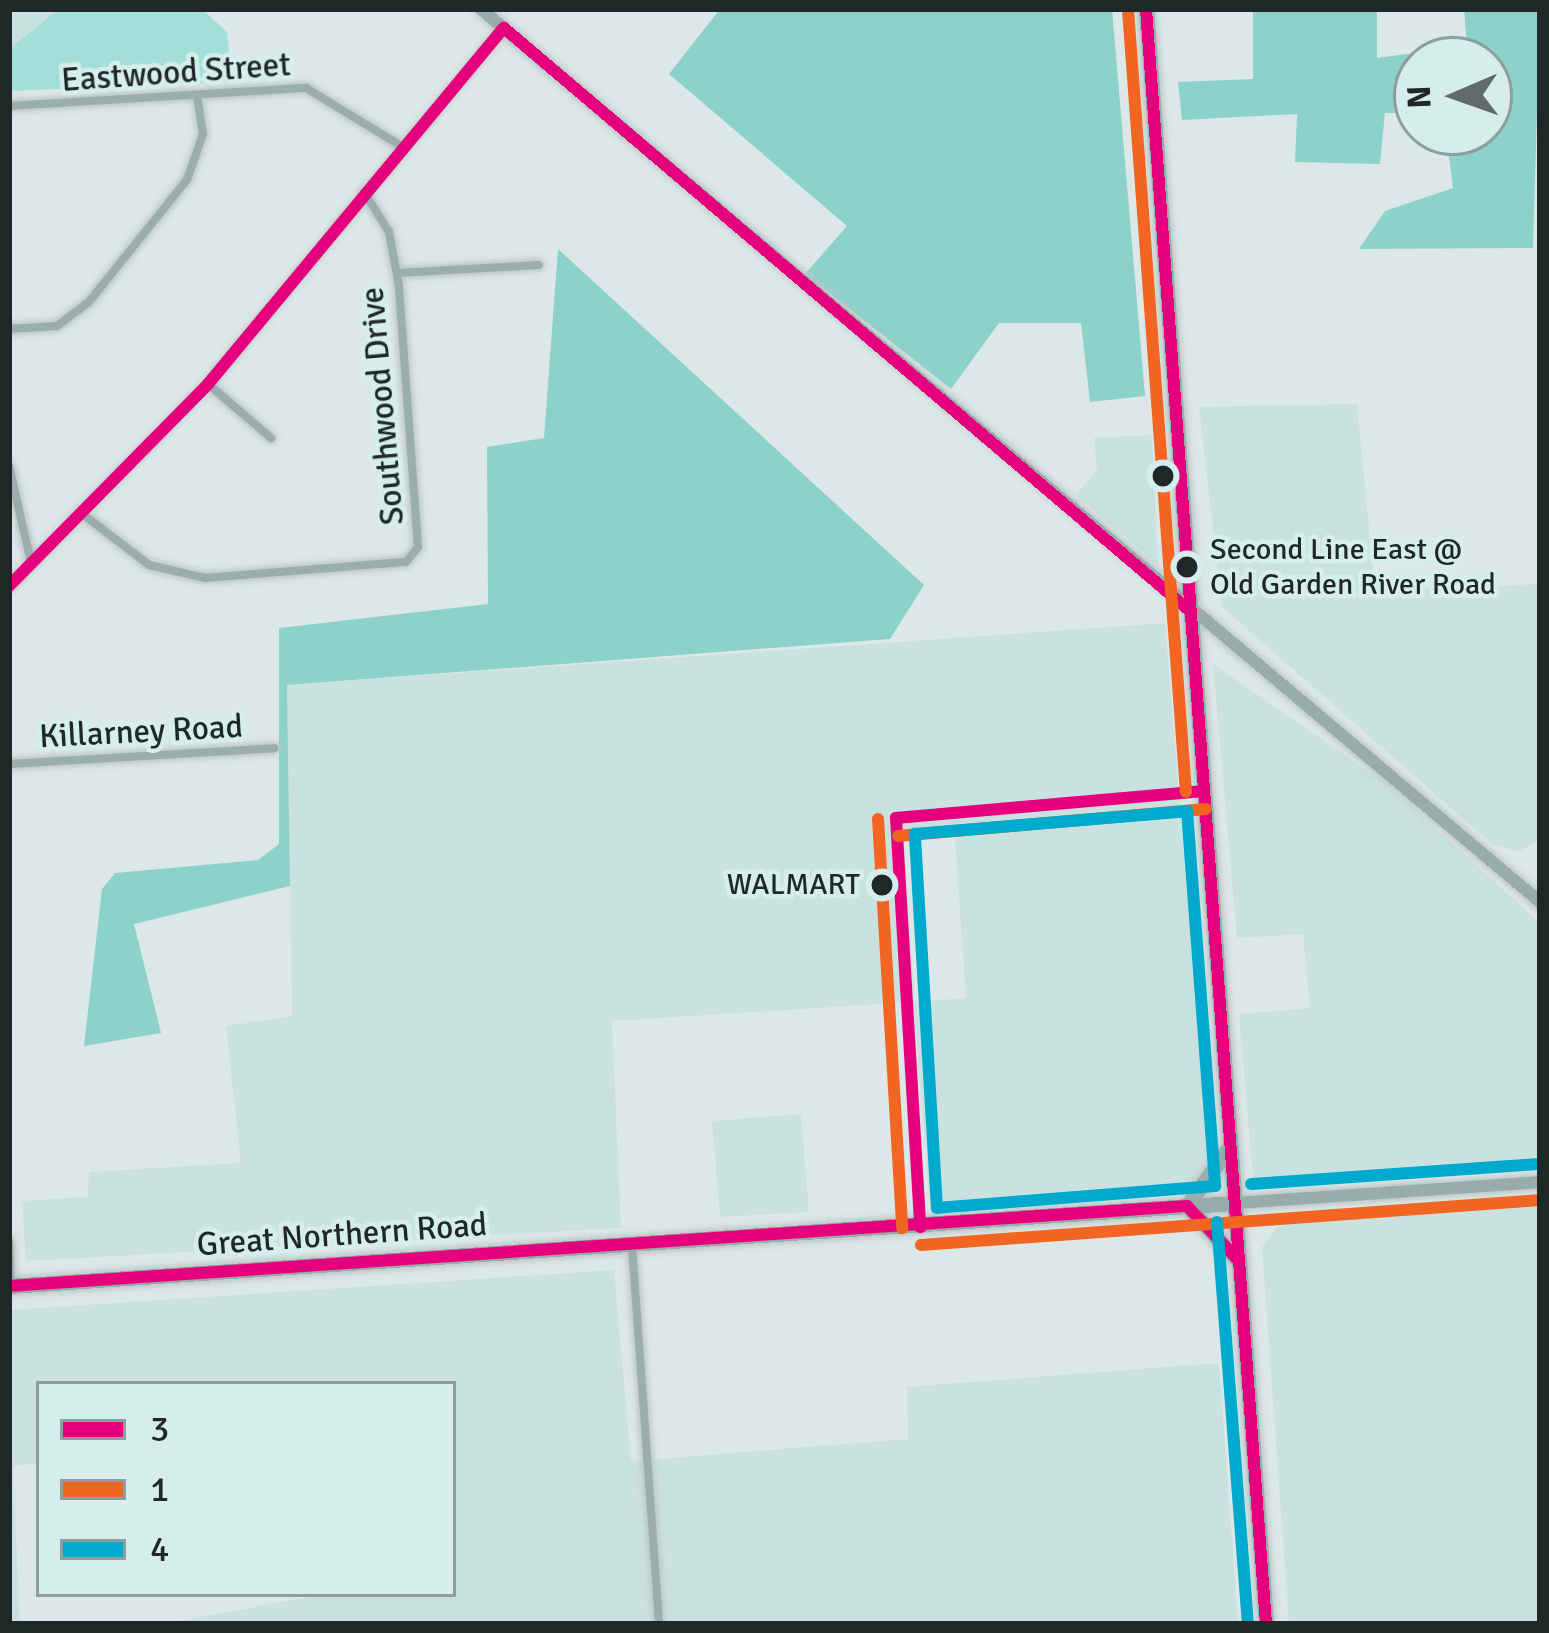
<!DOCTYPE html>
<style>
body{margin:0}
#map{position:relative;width:1549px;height:1633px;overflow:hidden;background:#dce8e7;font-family:Signika,sans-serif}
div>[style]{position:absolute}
.built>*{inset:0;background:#cae2df}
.green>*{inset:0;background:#a4ded8}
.forest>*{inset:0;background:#8dd1cb}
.roads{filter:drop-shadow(0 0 3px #bbc5c4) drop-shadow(0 0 3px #bbc5c4)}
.street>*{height:8px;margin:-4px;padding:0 4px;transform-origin:4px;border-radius:4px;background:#9caeac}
.secondary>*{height:12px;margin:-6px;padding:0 6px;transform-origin:6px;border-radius:6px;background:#97acab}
.highway>*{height:15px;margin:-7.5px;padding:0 7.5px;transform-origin:7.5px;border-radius:7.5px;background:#98aca9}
.bus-1>*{height:12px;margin:-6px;padding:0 6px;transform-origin:6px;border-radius:6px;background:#e5007d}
.bus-2>*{height:12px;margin:-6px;padding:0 6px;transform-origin:6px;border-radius:6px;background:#f26522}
.bus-3>*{height:12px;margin:-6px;padding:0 6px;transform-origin:6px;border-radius:6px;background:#00a9ce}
.dots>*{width:33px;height:33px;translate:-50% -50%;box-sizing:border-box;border:6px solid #d6eeeb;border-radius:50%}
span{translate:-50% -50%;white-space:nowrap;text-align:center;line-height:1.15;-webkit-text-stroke:9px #d6eeeb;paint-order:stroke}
.bus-label{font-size:30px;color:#1f2827}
.left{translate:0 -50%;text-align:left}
.right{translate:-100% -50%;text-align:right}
.street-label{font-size:33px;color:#1f2827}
.frame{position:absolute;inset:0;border:12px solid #1f2827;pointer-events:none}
.legend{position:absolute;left:36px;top:1381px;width:420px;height:216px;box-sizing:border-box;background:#d6eeeb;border:3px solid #8d9f9d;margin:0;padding:15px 21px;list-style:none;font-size:36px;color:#1f2827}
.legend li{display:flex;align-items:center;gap:24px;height:60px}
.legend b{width:60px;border:3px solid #8d9f9d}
.north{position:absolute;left:1393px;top:36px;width:120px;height:120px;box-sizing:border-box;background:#d6eeeb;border:3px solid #8d9f9d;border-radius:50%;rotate:268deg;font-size:33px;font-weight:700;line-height:48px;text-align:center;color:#1f2827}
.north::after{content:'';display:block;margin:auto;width:42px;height:54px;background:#616b6a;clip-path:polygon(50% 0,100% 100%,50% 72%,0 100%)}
</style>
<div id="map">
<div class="built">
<div style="clip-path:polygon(9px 9px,59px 9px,11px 50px)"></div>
<div style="clip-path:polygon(1357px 404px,1375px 591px,1540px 584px,1540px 838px,1519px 852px,1492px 844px,1222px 607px,1199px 407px)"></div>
<div style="clip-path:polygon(1152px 435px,1158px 565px,1076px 495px,1097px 469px,1094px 438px)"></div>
<div style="clip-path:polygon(evenodd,1165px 623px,1209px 1164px,1195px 1183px,930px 1206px,913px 1002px,612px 1021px,621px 1228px,26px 1261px,22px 1201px,88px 1197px,89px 1172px,241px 1163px,226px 1026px,292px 1016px,287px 685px,1165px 623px,954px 825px,966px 998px,915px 1002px,903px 830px,954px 825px)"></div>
<div style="clip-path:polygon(1213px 664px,1388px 785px,1540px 923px,1540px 1161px,1253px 1178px,1239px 1014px,1310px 1008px,1303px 934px,1237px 938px)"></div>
<div style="clip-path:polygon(801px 1114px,809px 1212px,720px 1217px,712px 1121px)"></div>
<div style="clip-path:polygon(1540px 1205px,1540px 1624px,1289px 1624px,1262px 1247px,1280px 1224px)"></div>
<div style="clip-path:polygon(614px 1270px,631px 1461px,908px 1439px,907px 1387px,1219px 1363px,1238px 1624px,164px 1624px,325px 1594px,453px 1594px,453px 1384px,39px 1384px,39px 1463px,13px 1466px,20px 1624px,9px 1624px,9px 1310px)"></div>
</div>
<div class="green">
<div style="clip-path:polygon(59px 9px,202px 9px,227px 32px,232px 82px,9px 91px,9px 49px)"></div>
</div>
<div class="forest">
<div style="clip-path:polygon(720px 9px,1112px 9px,1145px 396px,1090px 402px,1081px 323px,999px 323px,951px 389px,805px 274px,847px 226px,669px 74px)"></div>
<div style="clip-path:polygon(1253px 9px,1377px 9px,1377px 58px,1467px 46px,1464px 9px,1540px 9px,1533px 248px,1359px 249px,1385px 211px,1453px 188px,1446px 132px,1489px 132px,1489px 60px,1417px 60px,1417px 113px,1385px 113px,1380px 164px,1295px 162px,1297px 114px,1182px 120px,1178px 82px,1253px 79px)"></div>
<div style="clip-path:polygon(558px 249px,924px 585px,890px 639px,287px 685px,290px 886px,134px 924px,161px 1033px,84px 1046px,102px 889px,115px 873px,258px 860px,279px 844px,279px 628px,488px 604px,487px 447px,544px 438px)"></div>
</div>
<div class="roads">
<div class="street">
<div style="left:9px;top:106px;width:298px;rotate:-3.5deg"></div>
<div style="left:306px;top:88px;width:111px;rotate:31.4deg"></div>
<div style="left:397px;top:273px;width:142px;rotate:-3.2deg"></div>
<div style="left:9px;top:329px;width:48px;rotate:-3.6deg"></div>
<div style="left:57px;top:326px;width:39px;rotate:-37deg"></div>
<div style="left:88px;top:303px;width:158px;rotate:-51.2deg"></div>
<div style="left:187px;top:180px;width:49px;rotate:-70.8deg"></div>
<div style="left:203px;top:134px;width:38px;rotate:-99deg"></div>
<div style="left:208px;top:384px;width:83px;rotate:40.6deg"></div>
<div style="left:9px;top:466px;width:98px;rotate:77.1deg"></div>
<div style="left:80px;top:512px;width:87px;rotate:37.5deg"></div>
<div style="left:149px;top:565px;width:57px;rotate:13.1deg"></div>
<div style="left:205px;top:578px;width:202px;rotate:-4.6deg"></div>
<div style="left:406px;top:562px;width:19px;rotate:-51deg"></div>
<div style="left:418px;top:547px;width:262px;rotate:-94.2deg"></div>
<div style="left:399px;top:286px;width:55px;rotate:-100.5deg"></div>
<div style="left:389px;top:232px;width:47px;rotate:-122deg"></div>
<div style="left:9px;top:586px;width:284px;rotate:-45.4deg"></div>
<div style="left:208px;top:384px;width:462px;rotate:-50.3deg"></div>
<div style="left:9px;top:764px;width:266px;rotate:-3.4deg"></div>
<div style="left:9px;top:1241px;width:44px;rotate:87.4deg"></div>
<div style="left:632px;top:1246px;width:379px;rotate:85.9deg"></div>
</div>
<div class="secondary">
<div style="left:481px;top:9px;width:1385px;rotate:40.14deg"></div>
<div style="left:1234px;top:1203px;width:307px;rotate:-3.9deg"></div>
</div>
<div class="highway">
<div style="left:1146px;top:9px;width:1619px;rotate:85.75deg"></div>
<div style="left:1187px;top:1206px;width:74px;rotate:-54.4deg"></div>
<div style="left:1187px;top:1206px;width:73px;rotate:46.7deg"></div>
<div style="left:9px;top:1286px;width:1228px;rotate:-3.88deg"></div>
</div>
</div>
<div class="bus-1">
<div style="left:1146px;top:9px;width:1619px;rotate:85.75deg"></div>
<div style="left:9px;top:586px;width:284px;rotate:-45.4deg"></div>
<div style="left:208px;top:384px;width:463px;rotate:-50.3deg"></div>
<div style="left:504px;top:28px;width:900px;rotate:40.36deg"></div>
<div style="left:896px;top:818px;width:410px;rotate:86.6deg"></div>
<div style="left:896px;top:818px;width:309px;rotate:-5deg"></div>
<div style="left:9px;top:1286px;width:1181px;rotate:-3.89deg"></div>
<div style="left:1187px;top:1206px;width:76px;rotate:46.6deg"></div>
</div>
<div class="bus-2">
<div style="left:1128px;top:10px;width:784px;rotate:85.76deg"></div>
<div style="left:878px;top:819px;width:410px;rotate:86.6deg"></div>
<div style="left:898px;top:836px;width:309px;rotate:-5deg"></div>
<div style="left:921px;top:1245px;width:621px;rotate:-4.16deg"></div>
</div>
<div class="bus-3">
<div style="left:1187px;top:811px;width:376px;rotate:85.7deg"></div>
<div style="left:1215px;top:1186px;width:279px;rotate:175.5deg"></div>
<div style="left:937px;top:1208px;width:375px;rotate:-93.4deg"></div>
<div style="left:915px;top:834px;width:273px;rotate:-4.8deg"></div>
<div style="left:1251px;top:1184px;width:289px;rotate:-4deg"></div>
<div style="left:1217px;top:1222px;width:403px;rotate:85.6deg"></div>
</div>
<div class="dots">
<div style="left:1163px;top:476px;background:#1f2827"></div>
<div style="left:1187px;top:567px;background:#1f2827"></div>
<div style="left:882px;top:885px;background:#1f2827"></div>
</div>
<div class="bus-label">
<span class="left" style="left:1210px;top:567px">Second Line East @<br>Old Garden River Road</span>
<span class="right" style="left:860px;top:885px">WALMART</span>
</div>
<div class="street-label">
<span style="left:176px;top:73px;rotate:-4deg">Eastwood Street</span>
<span style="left:383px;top:406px;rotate:-95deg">Southwood Drive</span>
<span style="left:141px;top:732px;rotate:-3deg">Killarney Road</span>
<span style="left:342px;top:1235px;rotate:-4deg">Great Northern Road</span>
</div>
<div class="frame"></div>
<ul class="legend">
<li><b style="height:15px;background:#e5007d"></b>3</li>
<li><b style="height:15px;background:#f26522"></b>1</li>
<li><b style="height:15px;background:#00a9ce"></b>4</li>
</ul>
<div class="north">N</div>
</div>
